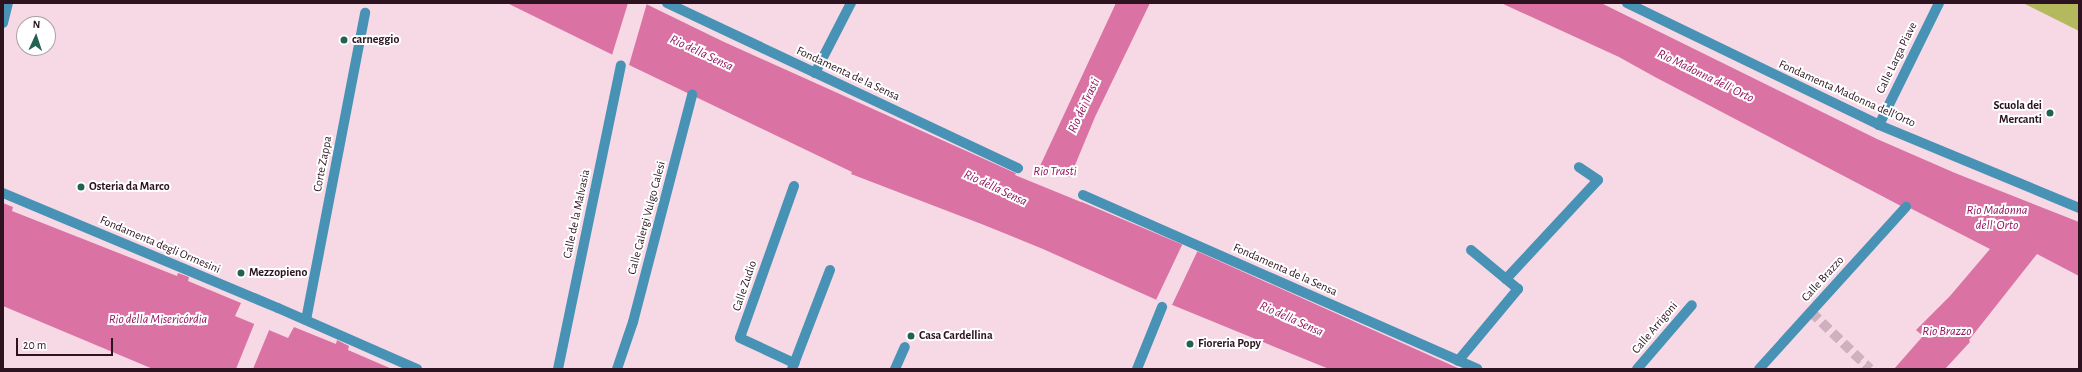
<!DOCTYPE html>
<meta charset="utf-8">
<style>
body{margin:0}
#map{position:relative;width:2082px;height:372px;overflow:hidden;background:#f6d9e5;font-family:"Alegreya Sans",sans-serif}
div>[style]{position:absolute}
.green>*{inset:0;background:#b4b95d}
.water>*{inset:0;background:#db72a4}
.pier>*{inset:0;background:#f6d9e5}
.pedestrian-tunnel>*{height:10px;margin-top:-5px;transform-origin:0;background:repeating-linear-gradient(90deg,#ceb1bd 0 10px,transparent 0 15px)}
.pedestrian>*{height:10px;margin:-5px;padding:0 5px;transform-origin:5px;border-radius:5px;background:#4892b6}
.dots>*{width:11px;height:11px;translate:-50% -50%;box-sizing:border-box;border:2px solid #fff;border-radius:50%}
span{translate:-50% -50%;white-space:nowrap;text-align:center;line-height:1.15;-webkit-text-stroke:4px #fff;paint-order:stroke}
.poi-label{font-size:12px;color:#2c131f;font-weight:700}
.left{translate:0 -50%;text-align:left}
.right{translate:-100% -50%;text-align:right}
.street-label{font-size:12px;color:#2c131f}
.water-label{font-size:13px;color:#94135f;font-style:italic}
.frame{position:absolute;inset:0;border:4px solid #2c131f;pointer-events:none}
.north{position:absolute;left:16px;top:16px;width:40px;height:40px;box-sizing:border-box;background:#fff;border:1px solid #aba1a5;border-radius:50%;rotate:3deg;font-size:11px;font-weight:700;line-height:16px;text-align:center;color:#2c131f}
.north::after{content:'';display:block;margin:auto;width:14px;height:18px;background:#226250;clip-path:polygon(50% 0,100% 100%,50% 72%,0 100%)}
.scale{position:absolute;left:16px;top:338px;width:97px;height:18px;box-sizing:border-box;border:2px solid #2c131f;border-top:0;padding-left:5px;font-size:12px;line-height:14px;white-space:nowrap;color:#2c131f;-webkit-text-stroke:3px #fff;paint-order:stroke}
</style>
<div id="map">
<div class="green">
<div style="clip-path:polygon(2023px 3px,2079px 3px,2079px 31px)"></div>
</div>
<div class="water">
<div style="clip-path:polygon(507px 3px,644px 3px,722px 41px,1033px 181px,1116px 3px,1150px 3px,1095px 117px,1063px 194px,1181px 244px,1460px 369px,1329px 369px,1170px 304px,1159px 301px,1043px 249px,984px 225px,851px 174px,852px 172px,627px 64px,615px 56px)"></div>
<div style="clip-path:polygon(1501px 3px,1601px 3px,1877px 139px,1955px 173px,2079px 222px,2079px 276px,2037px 254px,1969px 340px,1970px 342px,1945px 369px,1894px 369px,1923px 336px,1916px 330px,1950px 296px,1990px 249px,1910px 208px,1901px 206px,1655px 77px,1619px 57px)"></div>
<div style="clip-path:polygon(3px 203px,13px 207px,12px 211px,177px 276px,178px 273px,189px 277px,188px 281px,241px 303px,235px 316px,252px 323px,288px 338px,294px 327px,336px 344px,337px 340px,349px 346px,348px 350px,392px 369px,153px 369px,3px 306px)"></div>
</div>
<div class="pier">
<div style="clip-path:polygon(628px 3px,647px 3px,629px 65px,627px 65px,627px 66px,612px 55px)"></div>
<div style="clip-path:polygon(1038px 164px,1072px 178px,1066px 193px,1082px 200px,1081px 202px,1015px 175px,1016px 173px,1032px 179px)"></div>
<div style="clip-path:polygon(1183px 243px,1198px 250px,1172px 305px,1159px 303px,1159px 301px,1156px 300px)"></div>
<div style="clip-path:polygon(255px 322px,270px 328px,253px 369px,236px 369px)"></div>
</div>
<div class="pedestrian-tunnel">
<div style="left:1811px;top:312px;width:82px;rotate:44deg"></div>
</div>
<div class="pedestrian">
<div style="left:667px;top:3px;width:388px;rotate:25.2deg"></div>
<div style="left:1627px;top:3px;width:280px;rotate:25.8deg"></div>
<div style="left:1879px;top:125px;width:217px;rotate:22.5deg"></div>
<div style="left:3px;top:23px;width:21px;rotate:-76deg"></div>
<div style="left:815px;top:73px;width:79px;rotate:-62.8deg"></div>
<div style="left:1879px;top:125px;width:136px;rotate:-63.8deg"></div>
<div style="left:794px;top:186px;width:161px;rotate:109.6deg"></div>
<div style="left:740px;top:338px;width:60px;rotate:24.8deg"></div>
<div style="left:3px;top:193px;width:298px;rotate:22.7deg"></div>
<div style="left:278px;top:308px;width:152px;rotate:23.7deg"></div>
<div style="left:1083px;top:195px;width:431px;rotate:23.8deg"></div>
<div style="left:1506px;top:279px;width:135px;rotate:-47.1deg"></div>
<div style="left:1598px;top:180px;width:23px;rotate:-146deg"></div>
<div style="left:306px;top:320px;width:313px;rotate:-79.1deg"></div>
<div style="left:1458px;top:361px;width:94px;rotate:-50.2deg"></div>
<div style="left:1518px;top:289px;width:61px;rotate:-140.3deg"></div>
<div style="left:558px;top:369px;width:310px;rotate:-78.3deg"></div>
<div style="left:617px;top:369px;width:50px;rotate:-71.2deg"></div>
<div style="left:633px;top:322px;width:235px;rotate:-75.4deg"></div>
<div style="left:792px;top:369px;width:106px;rotate:-69deg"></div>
<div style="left:895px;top:369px;width:24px;rotate:-66deg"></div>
<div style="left:1137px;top:369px;width:67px;rotate:-68deg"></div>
<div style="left:1637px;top:369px;width:84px;rotate:-49.3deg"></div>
<div style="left:1759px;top:369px;width:219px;rotate:-47.8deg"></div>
</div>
<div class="dots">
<div style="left:344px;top:40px;background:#226250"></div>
<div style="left:2050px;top:113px;background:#226250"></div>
<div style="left:81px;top:187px;background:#226250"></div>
<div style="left:241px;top:273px;background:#226250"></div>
<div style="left:911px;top:336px;background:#226250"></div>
<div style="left:1190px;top:344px;background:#226250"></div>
</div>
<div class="poi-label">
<span class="left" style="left:352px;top:40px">carneggio</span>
<span class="right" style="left:2042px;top:113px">Scuola dei<br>Mercanti</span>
<span class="left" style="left:89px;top:187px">Osteria da Marco</span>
<span class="left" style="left:249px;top:273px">Mezzopieno</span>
<span class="left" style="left:919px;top:336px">Casa Cardellina</span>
<span class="left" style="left:1198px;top:344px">Fioreria Popy</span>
</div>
<div class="street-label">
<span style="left:1897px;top:58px;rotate:-64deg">Calle Larga Piave</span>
<span style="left:848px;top:74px;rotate:25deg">Fondamenta de la Sensa</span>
<span style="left:1847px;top:94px;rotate:24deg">Fondamenta Madonna dell'Orto</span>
<span style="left:323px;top:164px;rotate:-79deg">Corte Zappa</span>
<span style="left:577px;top:214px;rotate:-78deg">Calle de la Malvasia</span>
<span style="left:647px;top:218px;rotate:-75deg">Calle Calergi Vulgo Calesi</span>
<span style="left:160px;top:245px;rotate:23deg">Fondamenta degli Ormesini</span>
<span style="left:1285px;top:270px;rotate:24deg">Fondamenta de la Sensa</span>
<span style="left:1823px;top:279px;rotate:-48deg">Calle Brazzo</span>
<span style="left:745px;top:286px;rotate:-71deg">Calle Zudio</span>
<span style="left:1655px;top:328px;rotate:-50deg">Calle Arrigoni</span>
</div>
<div class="water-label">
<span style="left:701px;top:54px;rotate:25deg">Rio della Sensa</span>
<span style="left:1705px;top:77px;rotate:26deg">Rio Madonna dell' Orto</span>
<span style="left:1085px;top:106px;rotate:-65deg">Rio dei Trasti</span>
<span style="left:1055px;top:172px">Rio Trasti</span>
<span style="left:995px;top:189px;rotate:25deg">Rio della Sensa</span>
<span style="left:1997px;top:219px">Rio Madonna<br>dell' Orto</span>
<span style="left:158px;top:320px">Rio della Misericórdia</span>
<span style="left:1291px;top:320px;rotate:24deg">Rio della Sensa</span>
<span style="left:1947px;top:332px">Rio Brazzo</span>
</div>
<div class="frame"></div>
<div class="north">N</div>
<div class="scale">20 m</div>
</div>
